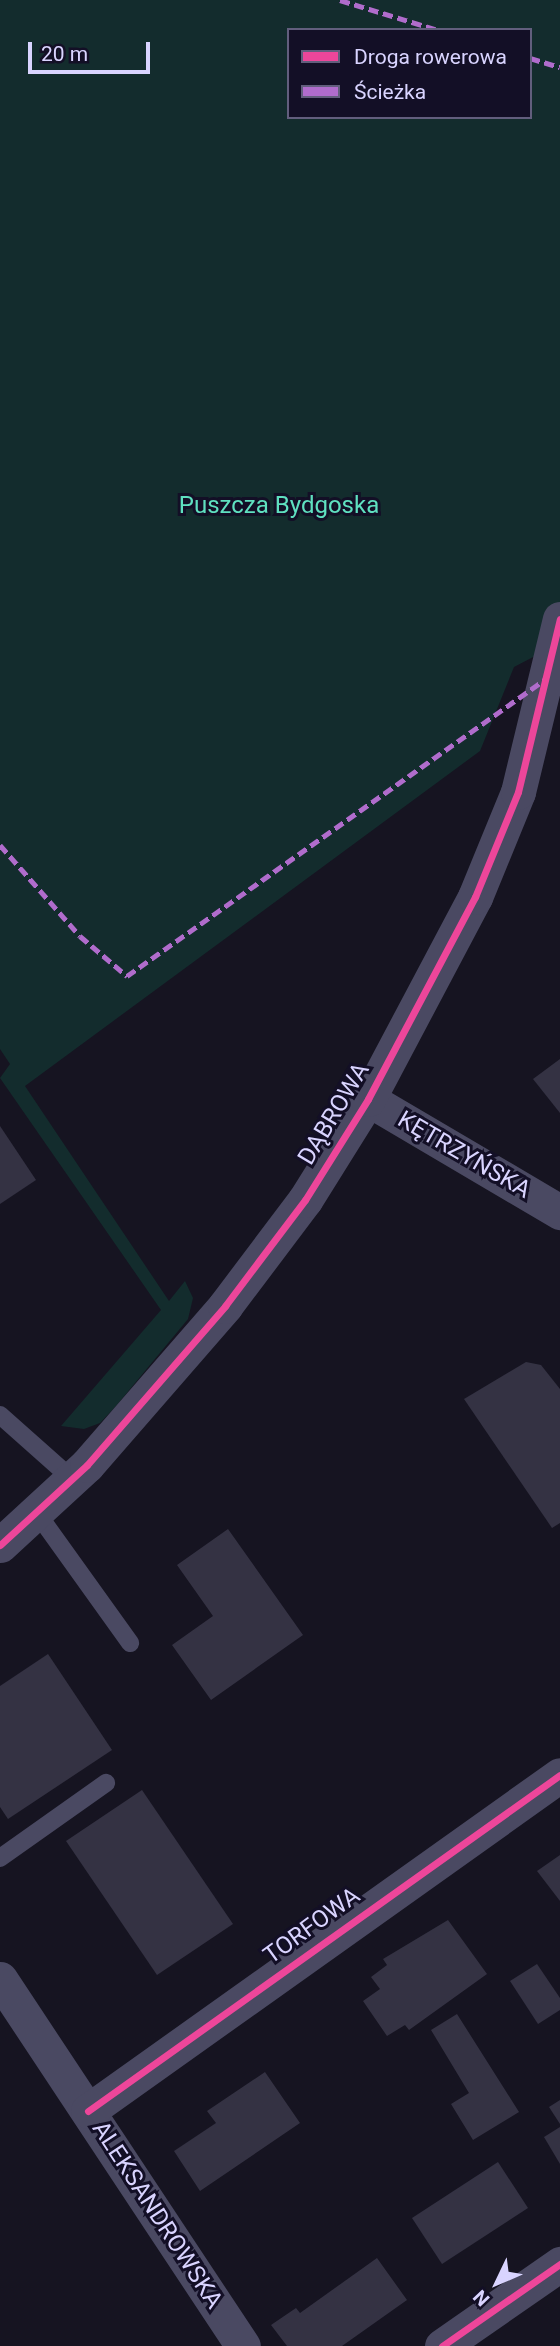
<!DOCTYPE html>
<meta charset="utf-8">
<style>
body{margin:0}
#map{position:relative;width:560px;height:2346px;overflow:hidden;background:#161421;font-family:Roboto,sans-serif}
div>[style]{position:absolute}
.green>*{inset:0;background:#132c2d}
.building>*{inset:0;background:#343243}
.lane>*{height:18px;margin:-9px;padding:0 9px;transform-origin:9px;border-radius:9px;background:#4a4962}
.street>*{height:35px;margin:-17.5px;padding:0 17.5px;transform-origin:17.5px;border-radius:17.5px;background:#4a4962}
.quiet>*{height:5px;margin-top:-2.5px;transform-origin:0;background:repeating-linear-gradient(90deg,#b06ccc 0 10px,transparent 0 15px)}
.cycleway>*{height:7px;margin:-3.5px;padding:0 3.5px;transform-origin:3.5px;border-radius:3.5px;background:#ed469a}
span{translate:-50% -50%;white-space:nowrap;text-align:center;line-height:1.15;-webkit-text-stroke:6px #130f26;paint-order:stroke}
.park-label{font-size:24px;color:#5fe0c0}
.street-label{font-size:24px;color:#d9d4ff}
.legend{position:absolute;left:287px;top:28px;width:245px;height:91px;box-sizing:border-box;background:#130f26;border:2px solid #625e7d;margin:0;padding:9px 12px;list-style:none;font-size:21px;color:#d9d4ff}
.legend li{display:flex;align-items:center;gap:14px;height:35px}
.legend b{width:35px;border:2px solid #625e7d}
.north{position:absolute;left:462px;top:2248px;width:70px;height:70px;-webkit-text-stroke:5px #130f26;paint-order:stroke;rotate:226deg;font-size:19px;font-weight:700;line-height:28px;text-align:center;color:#d9d4ff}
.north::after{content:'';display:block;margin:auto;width:24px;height:32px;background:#d9d4ff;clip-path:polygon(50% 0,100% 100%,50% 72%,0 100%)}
.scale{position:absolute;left:28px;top:42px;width:122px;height:32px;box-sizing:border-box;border:4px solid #d9d4ff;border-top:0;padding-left:9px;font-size:21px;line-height:24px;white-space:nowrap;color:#d9d4ff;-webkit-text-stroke:5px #130f26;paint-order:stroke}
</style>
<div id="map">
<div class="green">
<div style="clip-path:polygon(evenodd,0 0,560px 0,560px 643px,514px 667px,480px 751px,25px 1086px,169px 1301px,185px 1281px,193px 1298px,188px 1319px,116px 1406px,100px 1423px,84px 1429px,61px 1426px,161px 1310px,0 1078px,10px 1064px,0 1049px,0 0,289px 30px,530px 30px,530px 117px,289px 117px,289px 30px)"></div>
</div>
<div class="building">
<div style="clip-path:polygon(560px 1059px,560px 1113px,533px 1079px)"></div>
<div style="clip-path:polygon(0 1126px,36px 1180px,0 1204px)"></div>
<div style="clip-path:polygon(526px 1362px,541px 1365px,560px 1389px,560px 1523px,552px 1528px,464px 1399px)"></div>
<div style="clip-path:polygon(228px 1529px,303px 1635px,211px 1700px,172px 1645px,213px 1616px,177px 1565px)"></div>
<div style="clip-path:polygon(48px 1654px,112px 1750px,8px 1819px,0 1807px,0 1686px)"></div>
<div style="clip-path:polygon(142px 1790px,233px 1924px,157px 1975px,66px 1841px)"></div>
<div style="clip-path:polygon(560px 1855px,560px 1901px,537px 1871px)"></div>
<div style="clip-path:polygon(448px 1920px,487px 1974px,409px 2030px,405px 2025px,387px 2036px,363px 2001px,380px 1989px,371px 1977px,387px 1965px,383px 1959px)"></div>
<div style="clip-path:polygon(537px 1964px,560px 1998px,560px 2010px,538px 2024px,510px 1981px)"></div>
<div style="clip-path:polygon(457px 2014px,519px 2112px,473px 2140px,451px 2104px,469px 2093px,431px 2030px)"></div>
<div style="clip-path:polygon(265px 2072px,300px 2123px,200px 2191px,174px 2151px,216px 2123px,207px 2111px)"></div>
<div style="clip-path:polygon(560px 2100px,560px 2124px,549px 2107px)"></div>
<div style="clip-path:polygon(560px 2127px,560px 2164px,544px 2137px)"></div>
<div style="clip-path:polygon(498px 2162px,528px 2208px,442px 2264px,412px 2218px)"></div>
<div style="clip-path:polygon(377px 2258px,407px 2300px,342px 2346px,287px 2346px,271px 2325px,296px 2308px,300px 2313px)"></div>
</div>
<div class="lane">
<div style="left:0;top:1415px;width:96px;rotate:41.6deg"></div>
<div style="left:37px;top:1513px;width:160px;rotate:54.4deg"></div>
<div style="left:0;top:1858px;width:130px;rotate:-35.3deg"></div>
</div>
<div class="street">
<div style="left:368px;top:1099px;width:223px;rotate:30.5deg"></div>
<div style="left:0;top:1545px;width:118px;rotate:-42.6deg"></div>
<div style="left:87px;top:1465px;width:211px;rotate:-49deg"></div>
<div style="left:225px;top:1306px;width:133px;rotate:-53deg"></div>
<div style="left:305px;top:1200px;width:119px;rotate:-58deg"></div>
<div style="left:368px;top:1099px;width:229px;rotate:-62.1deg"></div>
<div style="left:475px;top:897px;width:113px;rotate:-67.7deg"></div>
<div style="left:518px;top:792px;width:178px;rotate:-76.4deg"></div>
<div style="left:0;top:1979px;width:440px;rotate:56.5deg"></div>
<div style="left:88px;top:2111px;width:579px;rotate:-35.45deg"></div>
<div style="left:442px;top:2346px;width:144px;rotate:-34.8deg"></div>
</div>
<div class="quiet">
<div style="left:340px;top:0;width:102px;rotate:17deg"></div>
<div style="left:530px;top:58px;width:31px;rotate:17deg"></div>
<div style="left:0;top:845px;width:121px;rotate:48.7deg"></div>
<div style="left:80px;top:936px;width:62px;rotate:40.4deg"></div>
<div style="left:127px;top:976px;width:515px;rotate:-35.36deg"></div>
</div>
<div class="cycleway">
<div style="left:0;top:1545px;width:118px;rotate:-42.6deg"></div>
<div style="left:87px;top:1465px;width:211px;rotate:-49deg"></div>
<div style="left:225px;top:1306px;width:133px;rotate:-53deg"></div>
<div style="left:305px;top:1200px;width:119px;rotate:-58deg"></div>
<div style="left:368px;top:1099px;width:229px;rotate:-62.1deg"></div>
<div style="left:475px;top:897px;width:113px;rotate:-67.7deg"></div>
<div style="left:518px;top:792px;width:178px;rotate:-76.4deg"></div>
<div style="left:88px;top:2111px;width:579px;rotate:-35.45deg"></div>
<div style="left:442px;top:2346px;width:144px;rotate:-34.8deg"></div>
</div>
<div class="park-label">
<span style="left:279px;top:506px">Puszcza Bydgoska</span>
</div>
<div class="street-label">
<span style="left:334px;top:1114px;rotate:-59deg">DĄBROWA</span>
<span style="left:464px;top:1155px;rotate:30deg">KĘTRZYŃSKA</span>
<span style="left:312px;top:1926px;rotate:-36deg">TORFOWA</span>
<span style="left:157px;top:2215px;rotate:57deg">ALEKSANDROWSKA</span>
</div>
<ul class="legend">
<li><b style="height:9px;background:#ed469a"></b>Droga rowerowa</li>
<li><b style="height:9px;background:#b06ccc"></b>Ścieżka</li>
</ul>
<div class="north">N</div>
<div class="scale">20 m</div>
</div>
